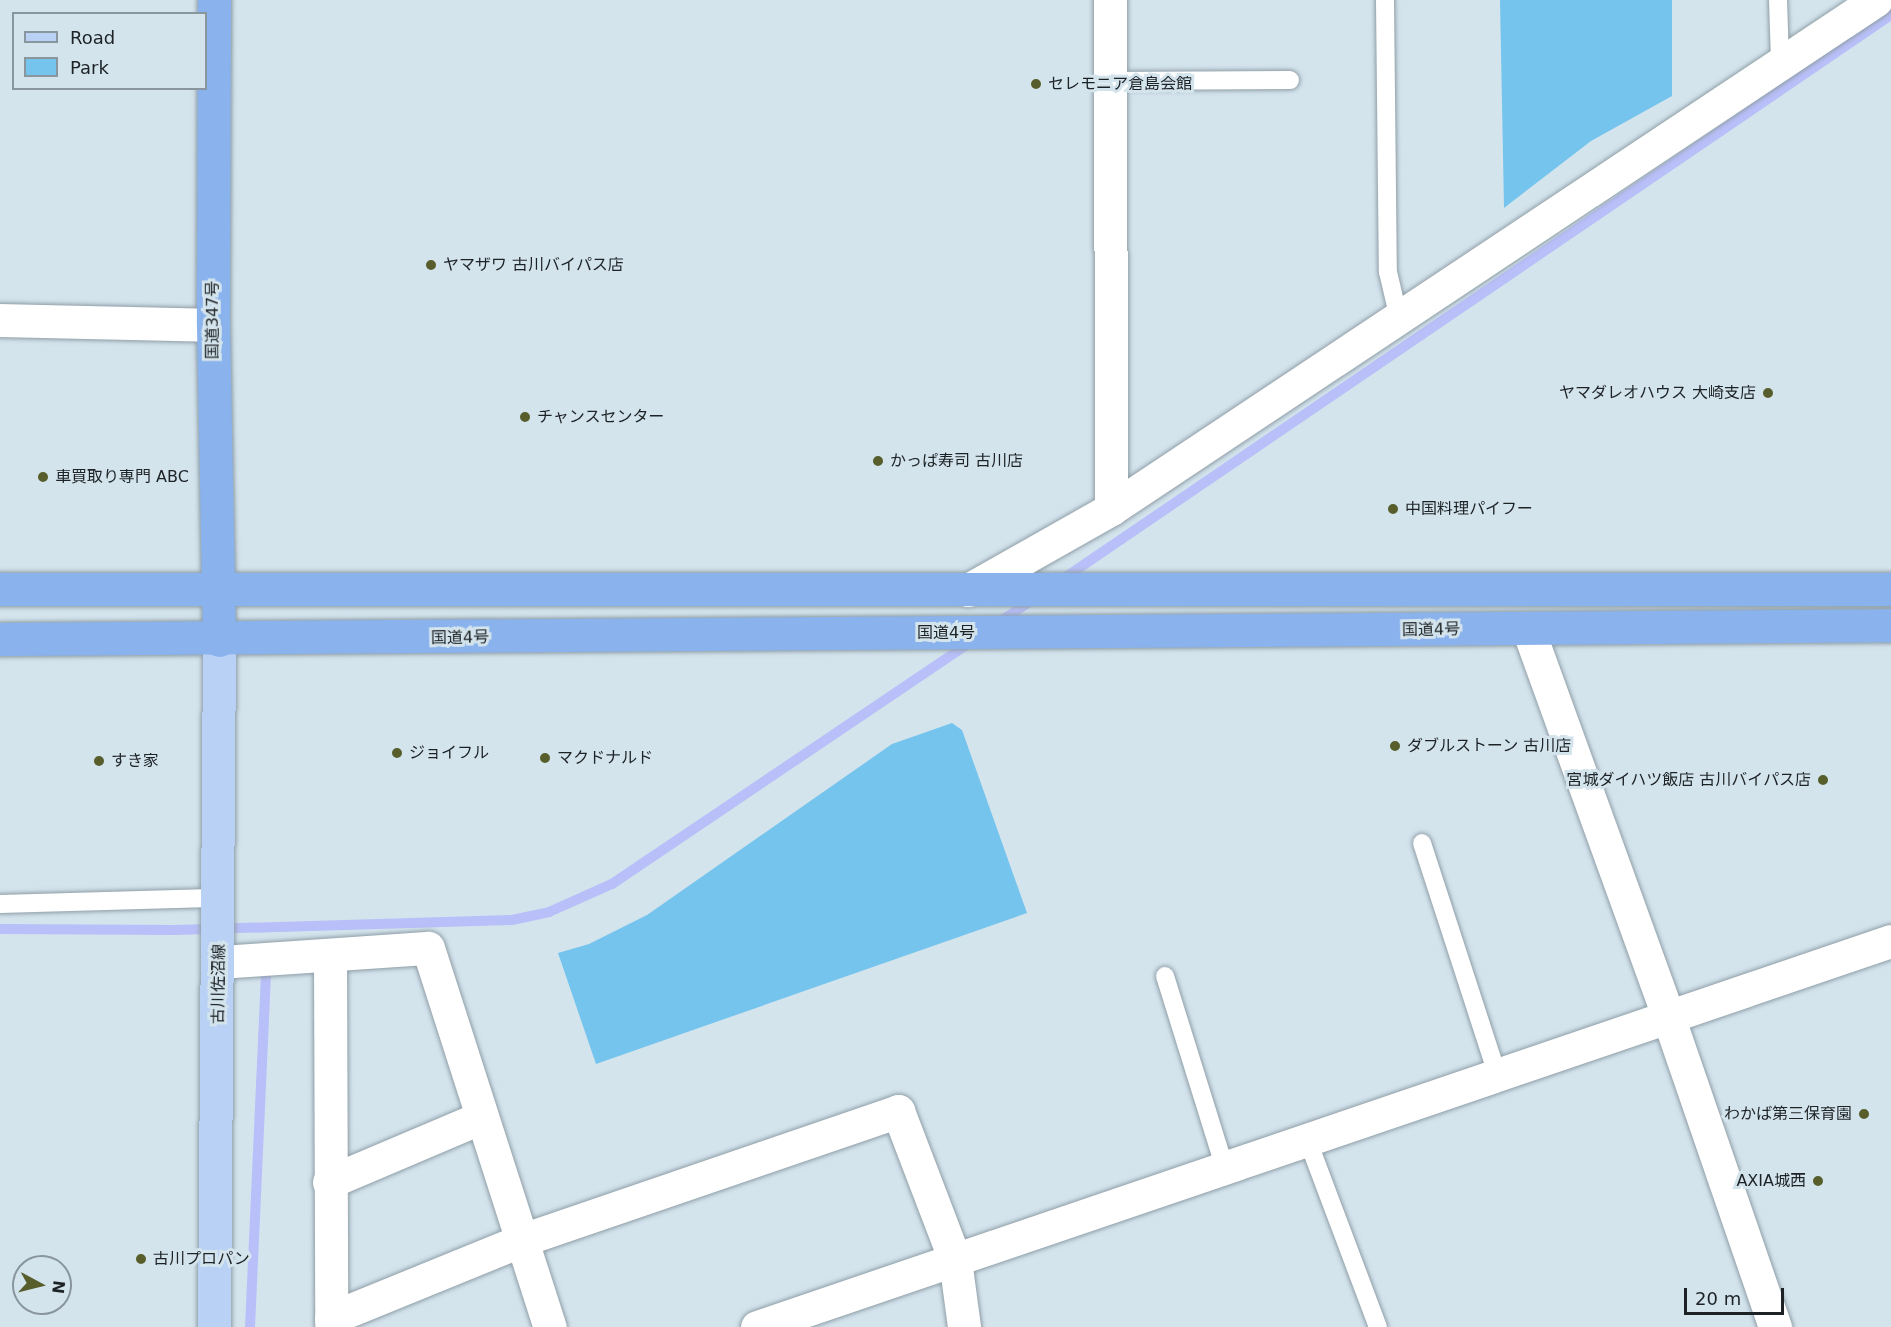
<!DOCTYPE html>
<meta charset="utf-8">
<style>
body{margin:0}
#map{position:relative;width:1891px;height:1327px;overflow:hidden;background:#d4e4ed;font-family:"DejaVu Sans","Noto Sans JP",sans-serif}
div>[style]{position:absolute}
.green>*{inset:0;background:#75c4ed}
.stream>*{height:10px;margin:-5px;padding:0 5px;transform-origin:5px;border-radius:5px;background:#b9bff8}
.roads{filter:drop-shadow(0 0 2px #8f9ea7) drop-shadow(0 0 2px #8f9ea7)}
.lane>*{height:18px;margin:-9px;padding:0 9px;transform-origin:9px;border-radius:9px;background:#fff}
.street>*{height:33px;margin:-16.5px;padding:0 16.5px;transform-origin:16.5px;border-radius:16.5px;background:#fff}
.primary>*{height:33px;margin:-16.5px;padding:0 16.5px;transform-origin:16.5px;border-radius:16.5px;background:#b9d1f4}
.highway>*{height:33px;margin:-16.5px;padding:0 16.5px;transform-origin:16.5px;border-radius:16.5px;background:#8ab3ed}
.dots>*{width:16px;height:16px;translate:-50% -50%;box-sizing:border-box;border:3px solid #d4e4ed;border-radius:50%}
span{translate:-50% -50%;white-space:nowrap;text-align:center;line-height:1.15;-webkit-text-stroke:6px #d4e4ed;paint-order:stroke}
.poi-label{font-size:16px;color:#1c2225}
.left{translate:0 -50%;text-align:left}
.right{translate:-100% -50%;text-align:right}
.street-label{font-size:16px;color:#1c2225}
.legend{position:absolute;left:12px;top:12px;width:195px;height:78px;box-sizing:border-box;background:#d4e4ed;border:2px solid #8a969d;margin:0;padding:8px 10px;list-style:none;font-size:18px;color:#1c2225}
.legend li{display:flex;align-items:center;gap:12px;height:30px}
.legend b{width:30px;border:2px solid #8a969d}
.north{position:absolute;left:12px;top:1255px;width:60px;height:60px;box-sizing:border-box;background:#d4e4ed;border:2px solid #8a969d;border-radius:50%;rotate:97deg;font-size:16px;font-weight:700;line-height:24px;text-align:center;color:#1c2225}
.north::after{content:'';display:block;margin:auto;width:21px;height:27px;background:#575d2b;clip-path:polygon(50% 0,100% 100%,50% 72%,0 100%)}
.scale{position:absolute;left:1684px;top:1288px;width:100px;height:27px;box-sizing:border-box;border:3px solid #1c2225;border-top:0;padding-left:8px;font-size:18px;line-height:21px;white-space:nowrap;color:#1c2225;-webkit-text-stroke:4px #d4e4ed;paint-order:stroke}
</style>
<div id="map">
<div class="green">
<div style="clip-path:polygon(1500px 0,1672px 0,1672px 96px,1591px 141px,1504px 208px)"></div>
<div style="clip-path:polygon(952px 723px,962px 730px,1027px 913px,596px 1064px,558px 953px,589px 944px,647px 915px,892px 744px)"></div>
</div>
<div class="stream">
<div style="left:1060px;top:581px;width:1005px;rotate:-34.26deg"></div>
<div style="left:998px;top:623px;width:45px;rotate:-34deg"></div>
<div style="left:0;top:929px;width:175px;rotate:0.3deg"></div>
<div style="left:175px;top:930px;width:337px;rotate:-1.7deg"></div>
<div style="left:512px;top:920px;width:38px;rotate:-12deg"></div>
<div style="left:549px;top:912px;width:69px;rotate:-24deg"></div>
<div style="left:612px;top:884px;width:433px;rotate:-34deg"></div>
<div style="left:250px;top:1327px;width:359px;rotate:-87.4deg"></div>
</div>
<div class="roads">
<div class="lane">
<div style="left:1385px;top:0;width:272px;rotate:89.4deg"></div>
<div style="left:1388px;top:272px;width:48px;rotate:76.8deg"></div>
<div style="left:1778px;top:0;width:60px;rotate:88.1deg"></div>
<div style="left:1110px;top:81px;width:180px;rotate:-0.3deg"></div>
<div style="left:1422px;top:843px;width:246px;rotate:72deg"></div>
<div style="left:0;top:904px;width:220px;rotate:-1.6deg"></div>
<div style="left:1165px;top:976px;width:202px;rotate:72.7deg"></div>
<div style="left:1308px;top:1141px;width:199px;rotate:69.4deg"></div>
</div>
<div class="street">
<div style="left:0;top:320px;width:213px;rotate:1.3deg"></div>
<div style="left:1111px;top:509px;width:919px;rotate:-33.64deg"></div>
<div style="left:968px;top:590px;width:164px;rotate:-29.5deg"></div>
<div style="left:1111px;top:509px;width:509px;rotate:-90.11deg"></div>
<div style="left:1528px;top:629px;width:415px;rotate:70.1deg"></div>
<div style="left:1669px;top:1019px;width:326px;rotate:71deg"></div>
<div style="left:330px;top:955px;width:372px;rotate:89.8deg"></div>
<div style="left:220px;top:962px;width:208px;rotate:-3.9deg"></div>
<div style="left:428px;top:948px;width:398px;rotate:72.2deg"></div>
<div style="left:329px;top:1182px;width:166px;rotate:-23deg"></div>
<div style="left:331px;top:1318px;width:206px;rotate:-22.2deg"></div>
<div style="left:522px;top:1240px;width:398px;rotate:-18.9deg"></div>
<div style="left:898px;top:1111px;width:160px;rotate:69.1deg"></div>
<div style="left:955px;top:1260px;width:68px;rotate:82.3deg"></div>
<div style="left:757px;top:1327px;width:1198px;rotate:-18.8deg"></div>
</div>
<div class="primary">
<div style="left:214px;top:1327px;width:687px;rotate:-89.58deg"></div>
</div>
<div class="highway">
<div style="left:214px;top:0;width:325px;rotate:90.2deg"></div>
<div style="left:213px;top:325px;width:315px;rotate:88.9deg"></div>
<div style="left:0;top:589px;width:1891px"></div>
<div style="left:0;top:639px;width:1891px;rotate:-0.42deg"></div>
</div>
</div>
<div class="dots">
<div style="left:1036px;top:84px;background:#575d2b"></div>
<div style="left:431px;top:265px;background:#575d2b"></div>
<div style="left:1768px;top:393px;background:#575d2b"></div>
<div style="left:525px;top:417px;background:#575d2b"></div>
<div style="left:878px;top:461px;background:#575d2b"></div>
<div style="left:43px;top:477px;background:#575d2b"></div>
<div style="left:1393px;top:509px;background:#575d2b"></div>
<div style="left:1395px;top:746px;background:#575d2b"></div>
<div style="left:397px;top:753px;background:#575d2b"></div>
<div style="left:545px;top:758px;background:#575d2b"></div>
<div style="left:99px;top:761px;background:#575d2b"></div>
<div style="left:1823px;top:780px;background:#575d2b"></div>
<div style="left:1864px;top:1114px;background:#575d2b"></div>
<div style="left:1818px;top:1181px;background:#575d2b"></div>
<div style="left:141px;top:1259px;background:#575d2b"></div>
</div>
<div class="poi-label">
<span class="left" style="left:1048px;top:84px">セレモニア倉島会館</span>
<span class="left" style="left:443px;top:265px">ヤマザワ 古川バイパス店</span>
<span class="right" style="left:1756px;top:393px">ヤマダレオハウス 大崎支店</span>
<span class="left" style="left:537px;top:417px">チャンスセンター</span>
<span class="left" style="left:890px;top:461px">かっぱ寿司 古川店</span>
<span class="left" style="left:55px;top:477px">車買取り専門 ABC</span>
<span class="left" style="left:1405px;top:509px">中国料理パイフー</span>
<span class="left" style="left:1407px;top:746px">ダブルストーン 古川店</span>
<span class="left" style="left:409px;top:753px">ジョイフル</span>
<span class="left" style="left:557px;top:758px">マクドナルド</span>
<span class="left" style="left:111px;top:761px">すき家</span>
<span class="right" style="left:1811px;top:780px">宮城ダイハツ飯店 古川バイパス店</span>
<span class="right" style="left:1852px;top:1114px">わかば第三保育園</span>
<span class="right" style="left:1806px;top:1181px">AXIA城西</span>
<span class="left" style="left:153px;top:1259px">古川プロパン</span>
</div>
<div class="street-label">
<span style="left:213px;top:320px;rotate:-90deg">国道347号</span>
<span style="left:1431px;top:630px;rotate:-1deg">国道4号</span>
<span style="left:946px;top:633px">国道4号</span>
<span style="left:460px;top:638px;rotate:-1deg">国道4号</span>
<span style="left:219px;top:984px;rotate:-89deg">古川佐沼線</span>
</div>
<ul class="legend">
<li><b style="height:8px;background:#b9d1f4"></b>Road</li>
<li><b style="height:16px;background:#75c4ed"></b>Park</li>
</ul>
<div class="north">N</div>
<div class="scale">20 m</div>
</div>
